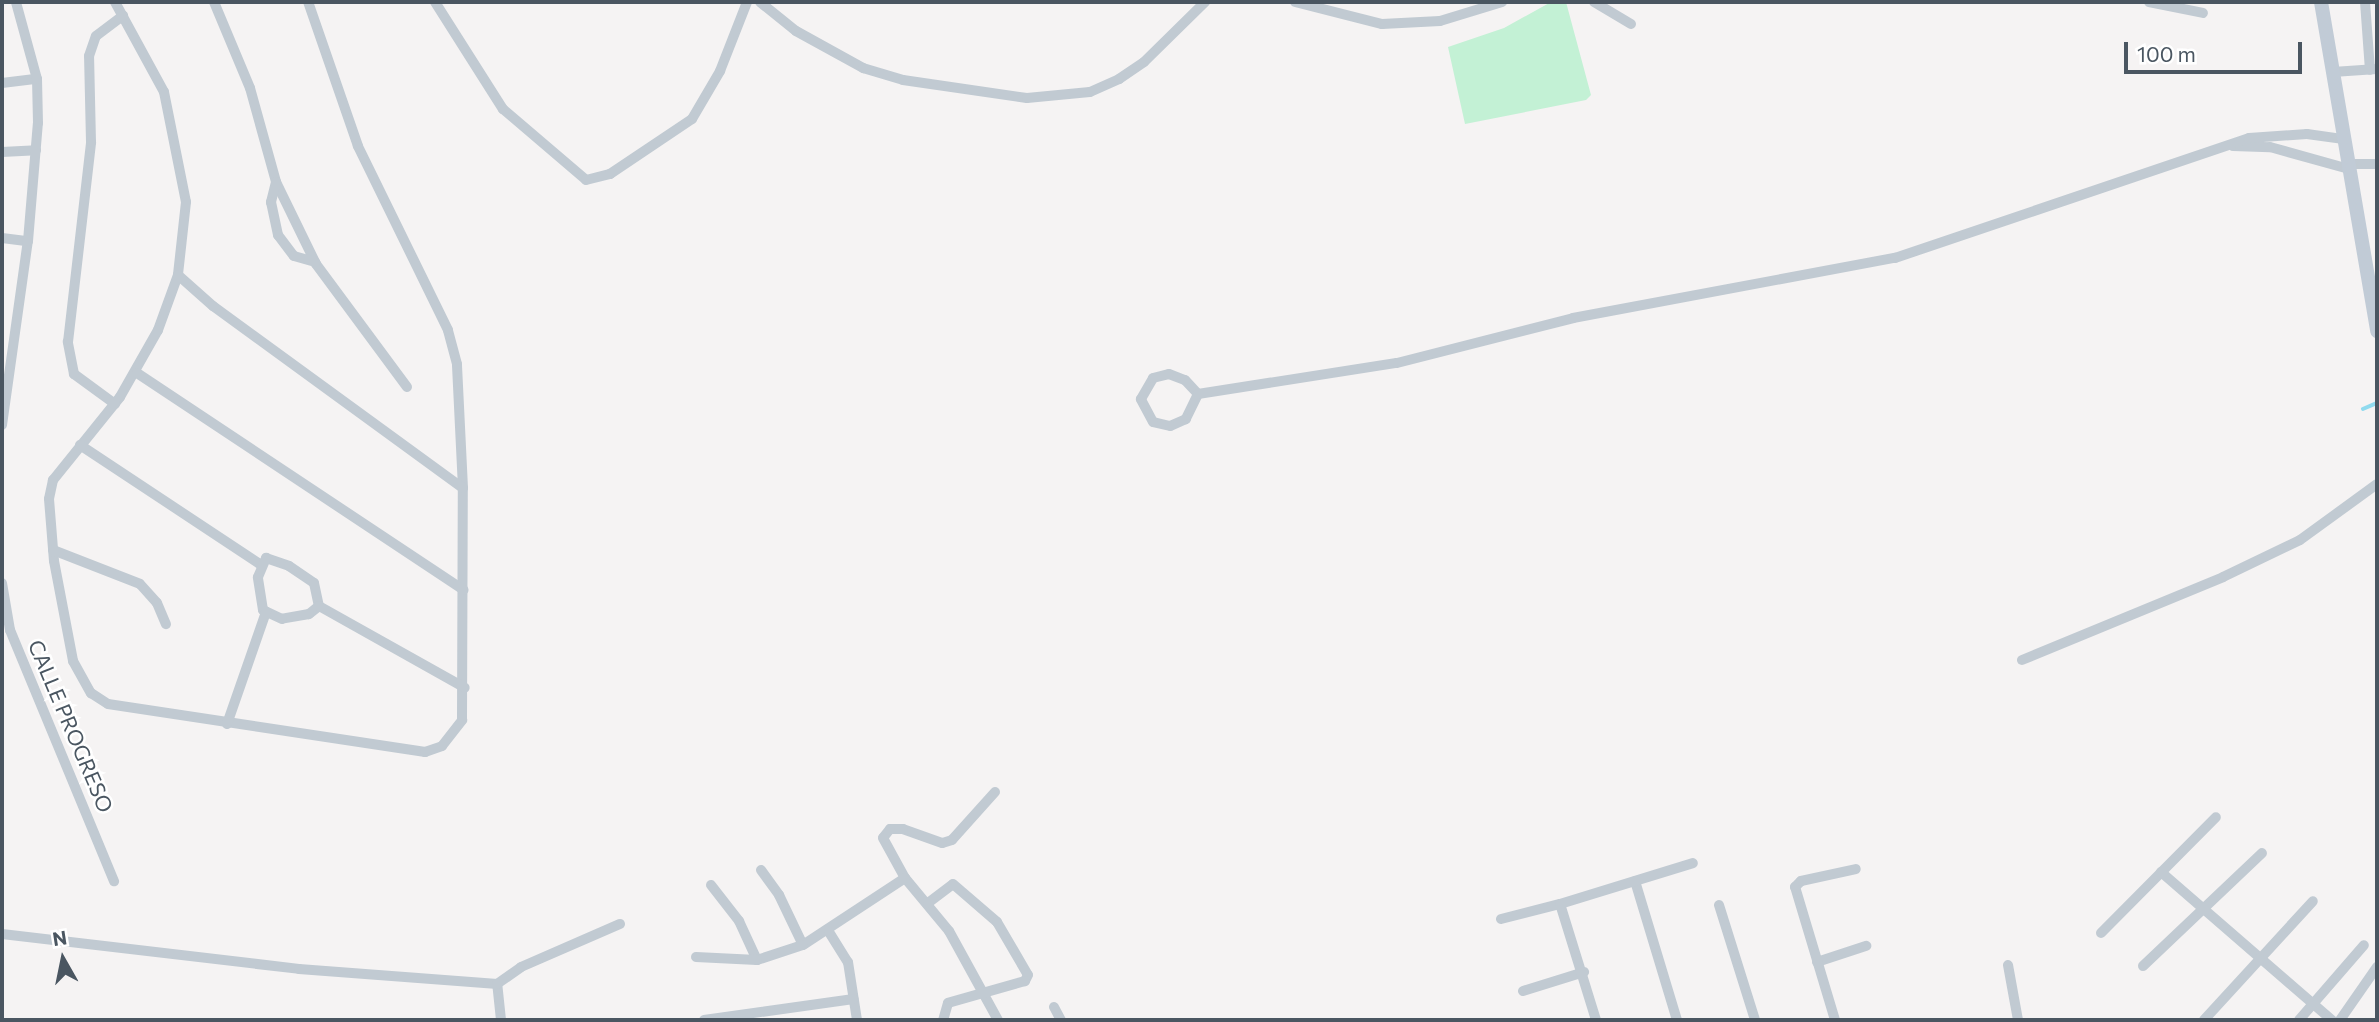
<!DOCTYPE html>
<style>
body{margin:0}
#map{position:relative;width:2379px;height:1022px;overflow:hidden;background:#f5f3f3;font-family:Commissioner,sans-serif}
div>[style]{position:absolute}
.green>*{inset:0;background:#c3f1d5}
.stream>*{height:3.5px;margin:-1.75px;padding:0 1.75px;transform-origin:1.75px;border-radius:1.75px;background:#90daee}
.minor>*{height:10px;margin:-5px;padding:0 5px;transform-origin:5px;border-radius:5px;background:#c1cad2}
.secondary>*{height:14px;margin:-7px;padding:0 7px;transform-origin:7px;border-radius:7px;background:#c1cbd6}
span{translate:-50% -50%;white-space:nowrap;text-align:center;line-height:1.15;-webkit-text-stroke:5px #fff;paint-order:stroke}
.street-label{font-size:21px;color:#4a5661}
.frame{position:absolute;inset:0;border:4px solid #4a5661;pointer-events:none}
.north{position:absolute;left:28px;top:924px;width:70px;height:70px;-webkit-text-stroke:5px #fff;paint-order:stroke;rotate:351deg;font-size:19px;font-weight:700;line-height:28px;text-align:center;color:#4a5661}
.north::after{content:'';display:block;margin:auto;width:24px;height:32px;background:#4a5661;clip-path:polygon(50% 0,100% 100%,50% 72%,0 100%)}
.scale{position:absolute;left:2124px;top:42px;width:178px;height:32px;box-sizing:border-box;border:4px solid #4a5661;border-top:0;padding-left:9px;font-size:21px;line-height:24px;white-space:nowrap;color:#4a5661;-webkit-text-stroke:5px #fff;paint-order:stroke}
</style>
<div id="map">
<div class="green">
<div style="clip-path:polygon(1551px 2px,1566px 2px,1591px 95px,1586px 100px,1465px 124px,1448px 47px,1504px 28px)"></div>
</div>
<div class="stream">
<div style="left:2363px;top:409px;width:15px;rotate:-23deg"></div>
</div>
<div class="minor">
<div style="left:115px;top:2px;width:102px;rotate:61.4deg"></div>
<div style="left:164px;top:92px;width:112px;rotate:78.7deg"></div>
<div style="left:186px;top:202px;width:73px;rotate:96.3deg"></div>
<div style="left:178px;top:275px;width:59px;rotate:110deg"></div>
<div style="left:158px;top:330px;width:77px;rotate:119.6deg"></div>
<div style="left:120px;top:397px;width:107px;rotate:128.9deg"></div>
<div style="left:53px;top:480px;width:19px;rotate:102deg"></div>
<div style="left:49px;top:499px;width:62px;rotate:85.4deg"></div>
<div style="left:54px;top:561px;width:102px;rotate:79.2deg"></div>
<div style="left:73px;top:661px;width:37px;rotate:61deg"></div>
<div style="left:91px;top:693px;width:20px;rotate:33deg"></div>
<div style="left:108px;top:704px;width:321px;rotate:8.6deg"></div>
<div style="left:425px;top:752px;width:18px;rotate:-19deg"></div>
<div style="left:442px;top:746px;width:33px;rotate:-52deg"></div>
<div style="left:462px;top:720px;width:232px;rotate:-89.8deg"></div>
<div style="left:463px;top:488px;width:124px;rotate:-92.8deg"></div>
<div style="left:457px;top:364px;width:35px;rotate:-105deg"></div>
<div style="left:448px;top:330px;width:205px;rotate:-116.1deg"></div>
<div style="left:358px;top:146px;width:152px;rotate:-109.1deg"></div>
<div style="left:214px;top:2px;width:93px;rotate:67.3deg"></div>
<div style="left:250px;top:88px;width:98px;rotate:74.5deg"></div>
<div style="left:276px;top:182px;width:91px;rotate:64deg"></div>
<div style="left:316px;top:264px;width:153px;rotate:53.5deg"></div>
<div style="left:435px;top:2px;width:127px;rotate:57.6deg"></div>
<div style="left:503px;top:109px;width:109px;rotate:40.5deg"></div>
<div style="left:586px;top:180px;width:25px;rotate:-14deg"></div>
<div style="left:610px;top:174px;width:99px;rotate:-33.9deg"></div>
<div style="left:692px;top:119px;width:56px;rotate:-59.7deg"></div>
<div style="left:720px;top:71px;width:74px;rotate:-68.6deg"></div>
<div style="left:760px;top:2px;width:46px;rotate:38.9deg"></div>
<div style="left:796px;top:31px;width:77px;rotate:28.9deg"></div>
<div style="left:863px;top:68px;width:42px;rotate:16.7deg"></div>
<div style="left:903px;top:80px;width:125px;rotate:8.3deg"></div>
<div style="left:1027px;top:98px;width:63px;rotate:-5.4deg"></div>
<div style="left:1090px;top:92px;width:32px;rotate:-24deg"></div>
<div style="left:1119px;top:79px;width:30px;rotate:-34deg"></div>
<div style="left:1144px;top:62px;width:86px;rotate:-44.5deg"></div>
<div style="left:1295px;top:2px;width:90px;rotate:14.2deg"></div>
<div style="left:1382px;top:24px;width:58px;rotate:-3deg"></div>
<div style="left:1440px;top:21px;width:65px;rotate:-17deg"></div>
<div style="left:1594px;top:2px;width:43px;rotate:30.7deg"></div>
<div style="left:2149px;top:2px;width:55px;rotate:11.5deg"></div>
<div style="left:2365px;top:2px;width:68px;rotate:85.8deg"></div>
<div style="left:2333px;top:72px;width:44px;rotate:-3.9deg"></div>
<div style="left:2px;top:83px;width:35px;rotate:-7deg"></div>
<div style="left:2233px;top:146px;width:37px;rotate:2deg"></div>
<div style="left:2270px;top:147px;width:82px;rotate:15.6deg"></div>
<div style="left:2px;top:152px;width:34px;rotate:-3deg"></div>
<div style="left:2349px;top:164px;width:28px"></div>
<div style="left:276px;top:182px;width:21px;rotate:104deg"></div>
<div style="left:271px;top:202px;width:34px;rotate:78deg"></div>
<div style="left:278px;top:235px;width:26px;rotate:53deg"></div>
<div style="left:294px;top:256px;width:22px;rotate:16deg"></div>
<div style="left:2px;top:238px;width:26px;rotate:7deg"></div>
<div style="left:178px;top:275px;width:47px;rotate:41.5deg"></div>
<div style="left:213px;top:306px;width:309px;rotate:36.1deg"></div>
<div style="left:137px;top:373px;width:392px;rotate:33.6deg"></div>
<div style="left:1169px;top:374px;width:17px;rotate:21deg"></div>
<div style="left:1185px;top:380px;width:19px;rotate:47deg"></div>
<div style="left:1198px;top:394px;width:28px;rotate:116deg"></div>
<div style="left:1186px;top:419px;width:17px;rotate:156deg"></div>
<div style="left:1170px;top:426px;width:17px;rotate:-167deg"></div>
<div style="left:1153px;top:422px;width:26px;rotate:-118deg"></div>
<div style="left:1141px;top:399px;width:24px;rotate:-60deg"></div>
<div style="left:1153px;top:378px;width:16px;rotate:-14deg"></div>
<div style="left:1198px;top:394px;width:201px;rotate:-8.9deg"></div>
<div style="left:1397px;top:363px;width:182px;rotate:-14.3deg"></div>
<div style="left:1573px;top:318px;width:328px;rotate:-10.6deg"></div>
<div style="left:1895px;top:258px;width:374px;rotate:-18.7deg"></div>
<div style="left:2249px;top:138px;width:58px;rotate:-3.9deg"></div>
<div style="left:2307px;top:134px;width:37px;rotate:8deg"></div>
<div style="left:115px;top:404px;width:51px;rotate:-143.8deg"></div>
<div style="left:74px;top:374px;width:33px;rotate:-101deg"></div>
<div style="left:68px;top:342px;width:201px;rotate:-83.4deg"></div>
<div style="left:91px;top:142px;width:86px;rotate:-91.3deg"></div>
<div style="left:89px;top:56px;width:21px;rotate:-71deg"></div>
<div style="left:96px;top:36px;width:34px;rotate:-37deg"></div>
<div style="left:2px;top:425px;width:186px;rotate:-82deg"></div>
<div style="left:28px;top:241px;width:118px;rotate:-85.2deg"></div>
<div style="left:38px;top:123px;width:44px;rotate:-91.3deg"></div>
<div style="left:37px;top:79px;width:80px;rotate:-105.3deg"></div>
<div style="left:80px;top:445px;width:216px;rotate:33.5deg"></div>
<div style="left:53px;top:550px;width:93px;rotate:21.3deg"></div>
<div style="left:140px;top:584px;width:25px;rotate:48deg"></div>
<div style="left:157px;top:603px;width:23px;rotate:67deg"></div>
<div style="left:266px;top:558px;width:24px;rotate:19deg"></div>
<div style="left:289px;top:566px;width:30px;rotate:34deg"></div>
<div style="left:314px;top:583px;width:24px;rotate:78deg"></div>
<div style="left:319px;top:606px;width:13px;rotate:141deg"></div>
<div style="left:309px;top:614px;width:27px;rotate:170deg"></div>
<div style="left:282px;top:619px;width:21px;rotate:-155deg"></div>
<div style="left:263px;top:610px;width:33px;rotate:-99deg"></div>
<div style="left:258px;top:577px;width:21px;rotate:-67deg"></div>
<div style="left:2px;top:583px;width:48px;rotate:80.3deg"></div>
<div style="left:10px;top:630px;width:272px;rotate:67.5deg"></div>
<div style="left:319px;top:606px;width:167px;rotate:29.3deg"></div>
<div style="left:2022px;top:660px;width:217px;rotate:-22.4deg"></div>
<div style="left:2223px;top:577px;width:85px;rotate:-25.7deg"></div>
<div style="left:2300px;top:540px;width:95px;rotate:-36deg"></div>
<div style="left:227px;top:724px;width:119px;rotate:-70.8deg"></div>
<div style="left:995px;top:792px;width:64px;rotate:131.9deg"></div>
<div style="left:952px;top:840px;width:10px;rotate:163deg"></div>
<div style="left:942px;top:843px;width:41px;rotate:-160.3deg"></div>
<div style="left:903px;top:829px;width:13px;rotate:180deg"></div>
<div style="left:890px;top:829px;width:11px;rotate:128deg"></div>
<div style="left:883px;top:838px;width:46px;rotate:61.2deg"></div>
<div style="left:905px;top:878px;width:69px;rotate:50.3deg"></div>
<div style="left:949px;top:931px;width:102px;rotate:61.2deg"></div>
<div style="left:761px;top:870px;width:31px;rotate:54deg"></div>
<div style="left:779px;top:895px;width:55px;rotate:64.4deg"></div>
<div style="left:803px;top:945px;width:122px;rotate:-33.3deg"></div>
<div style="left:2161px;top:872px;width:226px;rotate:40.9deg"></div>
<div style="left:1635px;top:881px;width:145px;rotate:73.2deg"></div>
<div style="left:711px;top:885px;width:46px;rotate:52.1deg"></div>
<div style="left:739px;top:921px;width:43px;rotate:65.2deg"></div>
<div style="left:757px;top:960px;width:48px;rotate:-18.1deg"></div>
<div style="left:928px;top:903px;width:31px;rotate:-37deg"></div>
<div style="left:953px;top:884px;width:58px;rotate:40.8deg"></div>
<div style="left:997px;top:922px;width:61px;rotate:59.7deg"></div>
<div style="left:1028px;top:975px;width:7px;rotate:117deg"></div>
<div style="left:1025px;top:981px;width:80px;rotate:164.1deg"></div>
<div style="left:948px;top:1003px;width:18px;rotate:106deg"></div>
<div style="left:1719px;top:905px;width:121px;rotate:72.6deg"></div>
<div style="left:1501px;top:919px;width:61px;rotate:-14.3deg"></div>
<div style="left:829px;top:932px;width:36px;rotate:58deg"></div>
<div style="left:848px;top:962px;width:59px;rotate:81.2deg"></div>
<div style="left:2101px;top:933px;width:163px;rotate:-45.2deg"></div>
<div style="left:2px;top:934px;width:299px;rotate:6.7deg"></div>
<div style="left:299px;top:969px;width:199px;rotate:4.3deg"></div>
<div style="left:696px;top:957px;width:61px;rotate:2.8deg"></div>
<div style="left:1817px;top:962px;width:52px;rotate:-18.1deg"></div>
<div style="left:2008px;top:965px;width:56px;rotate:79.7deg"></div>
<div style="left:2143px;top:966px;width:164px;rotate:-43.5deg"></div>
<div style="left:1523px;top:991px;width:64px;rotate:-17.3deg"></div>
<div style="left:1054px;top:1007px;width:15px;rotate:62deg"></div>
<div style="left:501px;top:1020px;width:36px;rotate:-96deg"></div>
<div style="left:497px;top:984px;width:29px;rotate:-35deg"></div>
<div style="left:521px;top:967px;width:108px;rotate:-23.5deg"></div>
<div style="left:704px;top:1020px;width:151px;rotate:-8deg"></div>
<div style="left:1596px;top:1020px;width:121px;rotate:-107.2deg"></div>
<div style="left:1560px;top:904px;width:139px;rotate:-17.1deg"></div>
<div style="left:1835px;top:1020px;width:139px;rotate:-106.7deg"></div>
<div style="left:1795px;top:887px;width:8px;rotate:-45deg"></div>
<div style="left:1801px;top:881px;width:56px;rotate:-12.3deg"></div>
<div style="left:2204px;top:1020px;width:161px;rotate:-47.5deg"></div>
<div style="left:2299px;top:1020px;width:99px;rotate:-49.1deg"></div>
<div style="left:2340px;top:1020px;width:65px;rotate:-55.1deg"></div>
</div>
<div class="secondary">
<div style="left:2321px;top:2px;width:334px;rotate:80.3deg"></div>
</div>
<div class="street-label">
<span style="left:71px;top:726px;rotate:67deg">CALLE PROGRESO</span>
</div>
<div class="frame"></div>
<div class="north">N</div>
<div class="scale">100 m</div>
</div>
